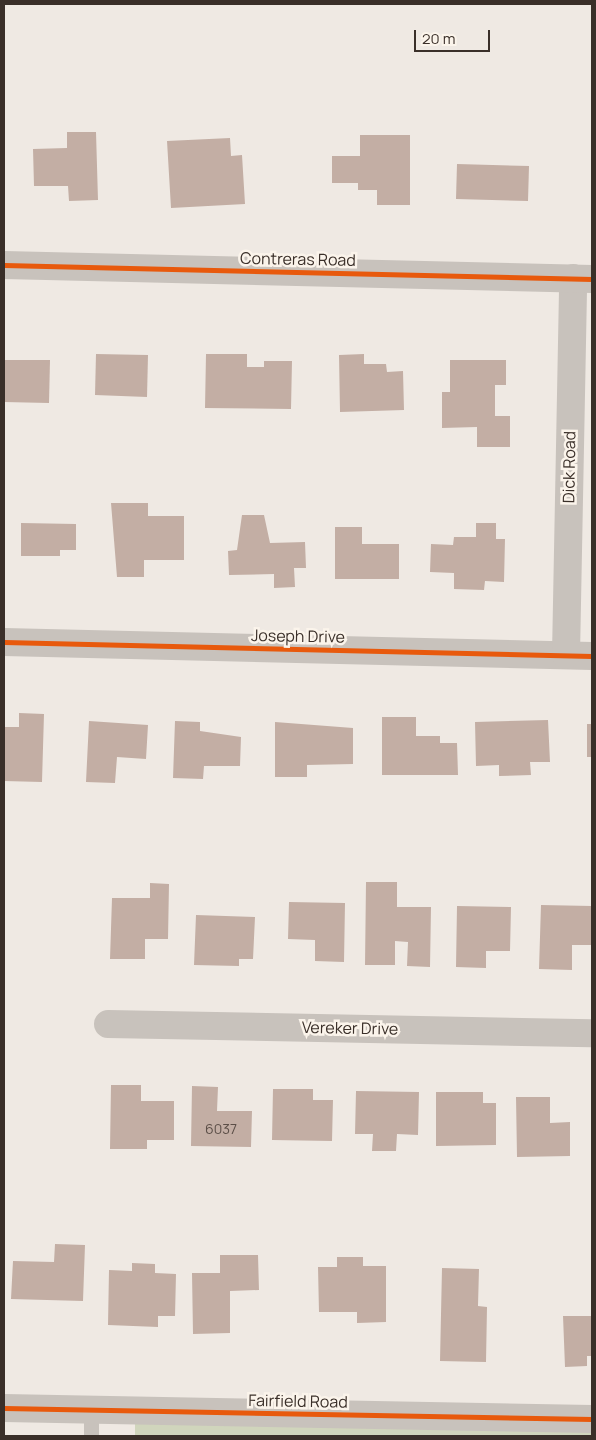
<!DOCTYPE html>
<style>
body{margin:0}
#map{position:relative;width:596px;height:1440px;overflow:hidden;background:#efe9e3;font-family:Manrope,sans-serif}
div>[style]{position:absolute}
.green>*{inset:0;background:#d0d5bc}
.building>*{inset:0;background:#c3aea4}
.service>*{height:15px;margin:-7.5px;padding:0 7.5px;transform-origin:7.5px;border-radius:7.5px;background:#c8c2bc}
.minor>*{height:28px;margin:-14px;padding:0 14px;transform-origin:14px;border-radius:14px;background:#c8c2bc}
.tertiary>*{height:28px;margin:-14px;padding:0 14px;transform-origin:14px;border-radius:14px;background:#c8c2bc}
.cycleway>*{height:5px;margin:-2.5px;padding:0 2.5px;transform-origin:2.5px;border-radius:2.5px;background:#e8590c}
span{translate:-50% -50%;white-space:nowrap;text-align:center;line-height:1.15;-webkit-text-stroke:5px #fbf4eb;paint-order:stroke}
.number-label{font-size:14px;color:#5c4f48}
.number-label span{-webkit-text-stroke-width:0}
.street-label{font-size:16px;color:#3a2f29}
.frame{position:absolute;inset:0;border:5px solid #3a2f29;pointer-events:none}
.scale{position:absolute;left:414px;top:30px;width:76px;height:22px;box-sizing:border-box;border:2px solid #3a2f29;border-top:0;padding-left:6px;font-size:15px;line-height:18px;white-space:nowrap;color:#3a2f29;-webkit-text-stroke:4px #fbf4eb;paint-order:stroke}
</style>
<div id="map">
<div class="green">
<div style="clip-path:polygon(135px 1411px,592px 1419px,592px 1436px,135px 1436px)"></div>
</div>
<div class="building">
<div style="clip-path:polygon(67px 132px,96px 132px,98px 200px,69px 201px,68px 186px,34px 186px,33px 149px,67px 148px)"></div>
<div style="clip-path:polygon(360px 135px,410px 135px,410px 205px,377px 205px,377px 190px,358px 190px,358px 183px,332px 183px,332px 156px,360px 156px)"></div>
<div style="clip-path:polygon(230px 138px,231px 156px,242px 155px,245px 204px,171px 208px,167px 141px)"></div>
<div style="clip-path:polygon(457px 164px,529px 166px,528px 201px,456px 199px)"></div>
<div style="clip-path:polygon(96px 354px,148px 355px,147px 397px,95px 395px)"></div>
<div style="clip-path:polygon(206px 354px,247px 354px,247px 367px,264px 367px,264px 361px,292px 361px,291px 409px,205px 408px)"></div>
<div style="clip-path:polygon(364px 354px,364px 364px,386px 364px,387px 372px,403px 371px,404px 410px,340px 412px,339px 355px)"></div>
<div style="clip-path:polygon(4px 360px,50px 360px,49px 403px,4px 402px)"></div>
<div style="clip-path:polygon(450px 360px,506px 360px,506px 385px,495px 385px,495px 416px,510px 416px,510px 447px,477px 447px,477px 427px,442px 428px,442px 392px,450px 392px)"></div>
<div style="clip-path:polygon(111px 503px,148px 503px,148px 516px,184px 516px,184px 560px,144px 560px,144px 577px,117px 577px)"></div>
<div style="clip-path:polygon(242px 515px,264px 515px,270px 543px,305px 542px,306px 568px,294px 568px,295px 587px,274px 588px,274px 574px,229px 575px,228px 551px,237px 550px)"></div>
<div style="clip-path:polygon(21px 523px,76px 524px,76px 550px,60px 550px,60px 556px,21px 556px)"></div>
<div style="clip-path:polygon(476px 523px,496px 523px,496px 539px,505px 539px,504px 582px,485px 581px,484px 590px,454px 589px,454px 573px,430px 572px,431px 544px,453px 545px,454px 537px,476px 537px)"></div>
<div style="clip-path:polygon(335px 527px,362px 527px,362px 544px,399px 544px,399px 579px,335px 579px)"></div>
<div style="clip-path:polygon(19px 713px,44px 714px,42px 782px,4px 781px,4px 727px,19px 727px)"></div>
<div style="clip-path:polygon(382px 717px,416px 717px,416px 736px,440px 736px,440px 743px,457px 743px,458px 775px,382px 775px)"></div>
<div style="clip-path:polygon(548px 720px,550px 762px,530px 762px,531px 775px,499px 776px,499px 765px,476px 766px,475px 722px)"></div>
<div style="clip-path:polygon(89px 721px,148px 725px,146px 759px,117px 757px,115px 783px,86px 782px)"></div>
<div style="clip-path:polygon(175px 721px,200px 722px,200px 731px,241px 737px,240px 766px,204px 766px,203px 779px,173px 778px)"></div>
<div style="clip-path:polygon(275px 722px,353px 728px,353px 764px,307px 765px,307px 777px,275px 777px)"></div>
<div style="clip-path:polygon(587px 724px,592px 724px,592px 757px,587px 757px)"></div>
<div style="clip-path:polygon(366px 882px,397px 882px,397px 907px,431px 907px,430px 967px,407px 966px,408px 942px,395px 941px,395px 965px,365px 965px)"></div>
<div style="clip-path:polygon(150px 883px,169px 884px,168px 939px,145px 939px,145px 959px,110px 959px,112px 898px,150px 898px)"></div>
<div style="clip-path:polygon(289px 902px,345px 903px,344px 962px,315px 961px,315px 940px,288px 939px)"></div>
<div style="clip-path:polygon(541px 905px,592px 906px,591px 945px,572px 945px,572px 970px,539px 969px)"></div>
<div style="clip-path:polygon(457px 906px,511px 907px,510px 951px,486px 951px,486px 968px,456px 967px)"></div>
<div style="clip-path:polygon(196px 915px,255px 917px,253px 959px,239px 959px,239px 966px,194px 965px)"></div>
<div style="clip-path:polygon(111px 1085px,141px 1085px,141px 1101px,174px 1101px,174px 1140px,147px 1140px,147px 1149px,110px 1149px)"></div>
<div style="clip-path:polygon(192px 1086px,218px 1087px,217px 1111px,252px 1111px,251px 1147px,191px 1146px)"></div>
<div style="clip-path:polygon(273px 1089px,313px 1089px,313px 1100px,333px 1100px,332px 1141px,272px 1140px)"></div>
<div style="clip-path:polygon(356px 1091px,419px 1092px,418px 1135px,397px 1134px,396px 1151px,372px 1151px,373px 1134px,355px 1134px)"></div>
<div style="clip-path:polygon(436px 1092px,483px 1092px,483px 1103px,496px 1103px,496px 1145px,436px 1146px)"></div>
<div style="clip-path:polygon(516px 1097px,550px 1097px,550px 1123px,570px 1122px,570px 1156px,517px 1157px)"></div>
<div style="clip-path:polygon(55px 1244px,85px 1245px,83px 1301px,11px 1299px,13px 1261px,54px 1262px)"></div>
<div style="clip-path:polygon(220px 1255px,258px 1255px,259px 1290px,230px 1291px,230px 1333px,193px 1334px,192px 1273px,220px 1273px)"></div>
<div style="clip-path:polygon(337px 1257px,363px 1257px,363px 1266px,386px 1266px,386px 1322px,357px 1323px,357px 1312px,319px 1312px,318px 1267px,337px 1267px)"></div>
<div style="clip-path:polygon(132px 1263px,155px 1264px,155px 1273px,176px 1274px,175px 1316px,158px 1316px,158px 1327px,108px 1325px,109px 1270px,132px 1271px)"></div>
<div style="clip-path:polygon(442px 1268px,479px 1269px,478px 1306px,487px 1307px,486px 1362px,440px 1361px)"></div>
<div style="clip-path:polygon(563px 1316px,591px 1316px,592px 1356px,587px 1356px,587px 1366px,565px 1367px)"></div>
</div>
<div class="service">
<div style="left:91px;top:1409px;width:27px;rotate:90deg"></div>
</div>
<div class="minor">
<div style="left:4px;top:642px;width:588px;rotate:1.36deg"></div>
<div style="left:566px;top:655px;width:377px;rotate:-88.9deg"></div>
<div style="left:108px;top:1024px;width:484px;rotate:1.1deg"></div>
</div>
<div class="tertiary">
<div style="left:4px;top:265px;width:588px;rotate:1.36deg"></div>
<div style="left:4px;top:1408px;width:588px;rotate:1.07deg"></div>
</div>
<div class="cycleway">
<div style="left:4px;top:265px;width:588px;rotate:1.36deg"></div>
<div style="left:4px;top:642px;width:588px;rotate:1.36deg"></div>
<div style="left:4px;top:1408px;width:588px;rotate:1.07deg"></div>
</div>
<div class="number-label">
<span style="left:221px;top:1129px">6037</span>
</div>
<div class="street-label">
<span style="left:298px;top:259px;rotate:1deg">Contreras Road</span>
<span style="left:569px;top:467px;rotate:-89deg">Dick Road</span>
<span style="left:298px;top:636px;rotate:1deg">Joseph Drive</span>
<span style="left:350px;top:1028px;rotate:1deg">Vereker Drive</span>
<span style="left:298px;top:1401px;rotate:1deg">Fairfield Road</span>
</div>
<div class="frame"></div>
<div class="scale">20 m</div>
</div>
